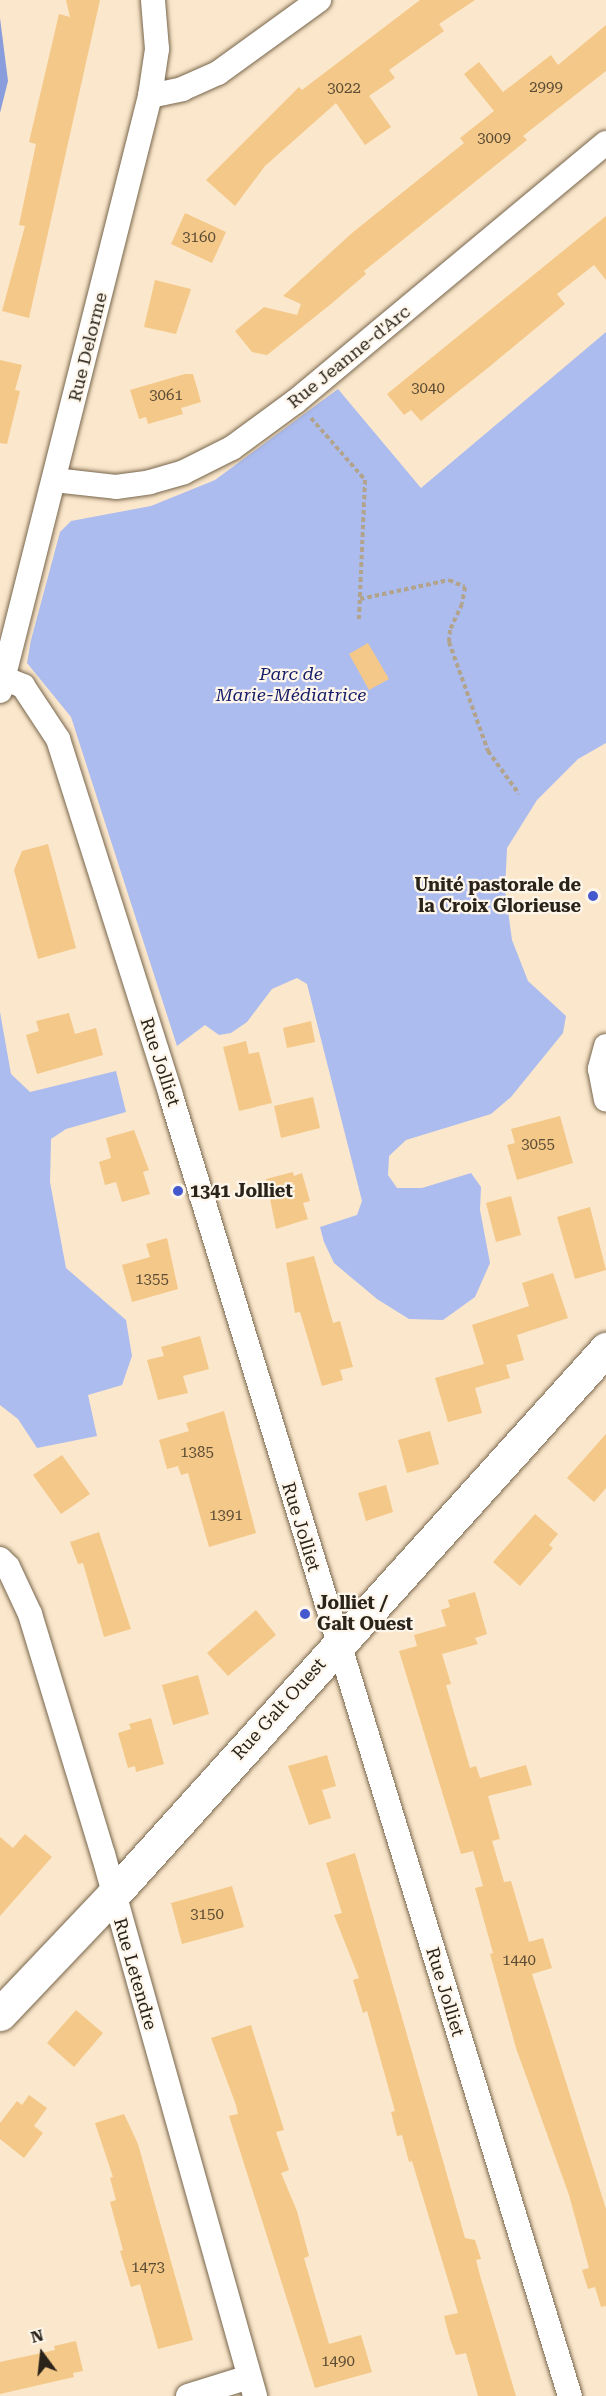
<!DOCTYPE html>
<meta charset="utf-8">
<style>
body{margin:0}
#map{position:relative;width:606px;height:2396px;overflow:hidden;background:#fbe7cb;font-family:"Roboto Serif",serif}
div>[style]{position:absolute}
.green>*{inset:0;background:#acbcef}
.water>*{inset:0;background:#899cdc}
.building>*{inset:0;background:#f4c888}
.path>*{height:4px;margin-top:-2px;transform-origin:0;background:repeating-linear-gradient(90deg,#b2a38d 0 4.5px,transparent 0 7.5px)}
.roads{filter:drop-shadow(0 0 2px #77664d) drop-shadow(0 0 2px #77664d)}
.street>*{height:24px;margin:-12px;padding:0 12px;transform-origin:12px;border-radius:12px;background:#fff}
.secondary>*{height:33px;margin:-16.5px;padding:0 16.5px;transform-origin:16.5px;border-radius:16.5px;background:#fff}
.dots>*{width:16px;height:16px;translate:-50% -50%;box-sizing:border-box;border:3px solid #fef6eb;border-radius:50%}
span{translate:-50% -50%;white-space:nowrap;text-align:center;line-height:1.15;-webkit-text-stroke:4.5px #fef6eb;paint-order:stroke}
.number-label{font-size:15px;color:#5c4c35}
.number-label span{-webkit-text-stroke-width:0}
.street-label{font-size:18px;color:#2a2319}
.park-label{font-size:18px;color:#161e67;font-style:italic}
.poi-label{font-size:18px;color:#2a2319;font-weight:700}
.right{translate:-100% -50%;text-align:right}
.left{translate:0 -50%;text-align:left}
.north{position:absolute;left:12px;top:2324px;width:60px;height:60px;-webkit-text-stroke:4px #fef6eb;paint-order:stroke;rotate:345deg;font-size:16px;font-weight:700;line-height:24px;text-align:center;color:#2a2319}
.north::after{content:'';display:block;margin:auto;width:21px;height:27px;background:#2a2319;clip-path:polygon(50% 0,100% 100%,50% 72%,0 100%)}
</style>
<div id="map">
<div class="green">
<div style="clip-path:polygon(606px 332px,606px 743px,578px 759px,537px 800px,507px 848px,505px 889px,512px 940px,528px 981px,566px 1016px,563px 1033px,511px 1097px,491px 1114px,406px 1140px,389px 1156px,388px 1175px,397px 1188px,422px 1188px,471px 1173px,481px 1187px,480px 1210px,490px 1263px,475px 1297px,443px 1320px,409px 1319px,377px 1299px,334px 1263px,324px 1242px,320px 1227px,357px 1215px,362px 1201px,307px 984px,297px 978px,272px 989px,247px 1022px,231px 1033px,219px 1035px,205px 1025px,177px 1046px,71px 717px,27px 663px,31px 640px,60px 532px,71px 521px,151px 506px,215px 480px,338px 389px,421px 488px)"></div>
<div style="clip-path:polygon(0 1012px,11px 1074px,30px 1092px,116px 1071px,126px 1112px,66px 1129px,51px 1139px,50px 1182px,66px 1268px,126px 1320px,132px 1356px,122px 1385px,88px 1395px,97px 1436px,37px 1448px,18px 1419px,0 1405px)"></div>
</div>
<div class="water">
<div style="clip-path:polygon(0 18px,8px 81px,0 113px)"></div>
</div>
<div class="building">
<div style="clip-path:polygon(66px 0,100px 0,29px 318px,2px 311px,25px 226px,19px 225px,36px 144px,29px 142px,59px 14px,70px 17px)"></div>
<div style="clip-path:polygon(420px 0,475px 0,439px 24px,444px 31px,389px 70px,395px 78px,369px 96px,391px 127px,365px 145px,336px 103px,265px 166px,235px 206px,206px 180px,299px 87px,302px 90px)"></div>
<div style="clip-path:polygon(606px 25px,606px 71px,533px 128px,523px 136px,527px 140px,364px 271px,366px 274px,331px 304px,267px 355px,252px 352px,235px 331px,264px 307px,297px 315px,301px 304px,283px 296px,352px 233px,464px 143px,460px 138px,494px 111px,464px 74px,479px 62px,503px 92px,551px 55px,558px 65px)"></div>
<div style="clip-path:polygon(185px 213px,226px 232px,212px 263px,171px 244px)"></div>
<div style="clip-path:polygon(606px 216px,606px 280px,594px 265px,557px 294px,565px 304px,489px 367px,421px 421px,411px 410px,404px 415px,387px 394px)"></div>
<div style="clip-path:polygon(155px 280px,191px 289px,176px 334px,144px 327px)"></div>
<div style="clip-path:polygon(0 360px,22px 365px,15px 390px,20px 391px,7px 444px,0 443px)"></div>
<div style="clip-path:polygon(185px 374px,193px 374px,201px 402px,181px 408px,183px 414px,148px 424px,146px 417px,139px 419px,130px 390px)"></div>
<div style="clip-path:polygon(368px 643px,389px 679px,369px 690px,349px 654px)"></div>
<div style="clip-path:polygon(48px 844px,76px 948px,38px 959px,14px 870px,22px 851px)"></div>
<div style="clip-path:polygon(69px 1013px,75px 1034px,96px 1028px,103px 1055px,37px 1074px,26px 1035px,39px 1031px,36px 1021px)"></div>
<div style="clip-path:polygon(311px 1021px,315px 1042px,287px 1048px,283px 1028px)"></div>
<div style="clip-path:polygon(246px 1041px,249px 1054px,259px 1052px,272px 1103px,239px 1111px,223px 1047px)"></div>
<div style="clip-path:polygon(313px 1097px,320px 1128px,281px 1138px,274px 1106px)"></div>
<div style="clip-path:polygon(560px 1116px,573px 1163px,517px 1180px,507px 1145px,515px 1143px,511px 1129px)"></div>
<div style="clip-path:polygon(134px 1130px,149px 1170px,143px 1172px,150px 1194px,122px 1202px,116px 1182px,105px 1185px,99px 1162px,111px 1158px,106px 1138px)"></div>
<div style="clip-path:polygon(293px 1172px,294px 1176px,302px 1173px,310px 1201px,303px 1203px,308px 1219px,276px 1229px,266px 1179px)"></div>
<div style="clip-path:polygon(511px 1196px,521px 1235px,496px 1242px,486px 1203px)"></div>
<div style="clip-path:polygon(590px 1207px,606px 1270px,575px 1279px,557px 1217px)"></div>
<div style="clip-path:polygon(167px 1238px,178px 1289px,132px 1302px,122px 1265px,150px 1257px,146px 1244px)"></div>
<div style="clip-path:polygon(314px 1256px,333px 1323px,340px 1321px,353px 1367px,340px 1370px,343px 1380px,322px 1386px,300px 1312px,295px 1313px,286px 1263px)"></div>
<div style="clip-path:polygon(553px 1273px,568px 1318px,517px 1335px,524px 1360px,506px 1365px,510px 1378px,475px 1388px,482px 1413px,448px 1422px,435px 1378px,484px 1364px,472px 1325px,529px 1306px,522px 1283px)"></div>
<div style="clip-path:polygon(200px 1336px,209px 1369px,183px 1376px,188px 1393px,158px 1400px,147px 1360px,164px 1356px,161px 1347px)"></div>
<div style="clip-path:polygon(224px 1411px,256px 1533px,209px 1547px,188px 1473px,181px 1475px,178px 1466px,167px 1469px,159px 1440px,189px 1431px,186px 1423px)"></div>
<div style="clip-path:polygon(430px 1431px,439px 1464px,407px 1473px,398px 1440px)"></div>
<div style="clip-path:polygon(606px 1434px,606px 1488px,594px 1502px,567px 1478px)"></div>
<div style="clip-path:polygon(62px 1455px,90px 1494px,61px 1514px,33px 1475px)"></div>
<div style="clip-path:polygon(386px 1485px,393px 1512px,366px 1521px,358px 1493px)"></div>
<div style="clip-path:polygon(535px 1514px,558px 1534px,549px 1545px,553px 1548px,520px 1586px,493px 1562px)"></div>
<div style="clip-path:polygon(99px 1532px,131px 1629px,104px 1637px,83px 1563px,78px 1564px,70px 1542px)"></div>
<div style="clip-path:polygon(475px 1592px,487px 1634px,475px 1638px,478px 1644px,442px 1654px,451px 1684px,446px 1685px,470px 1768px,476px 1766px,480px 1778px,526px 1765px,532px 1785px,488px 1796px,500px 1839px,492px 1841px,504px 1882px,511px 1881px,529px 1942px,543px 1938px,552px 1968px,532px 1974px,606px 2209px,606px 2306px,601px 2307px,595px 2287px,588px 2289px,582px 2270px,589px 2268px,569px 2195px,516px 2048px,490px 1954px,493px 1953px,475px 1888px,483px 1886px,473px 1851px,461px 1854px,399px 1651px,417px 1646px,414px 1635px,446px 1626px,441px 1610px,450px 1607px,448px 1600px)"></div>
<div style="clip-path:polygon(256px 1610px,276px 1635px,228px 1676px,207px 1653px)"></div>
<div style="clip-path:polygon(198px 1675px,209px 1714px,173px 1725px,162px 1685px)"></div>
<div style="clip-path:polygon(151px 1718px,164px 1764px,136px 1772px,135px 1766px,128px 1768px,118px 1733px,131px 1729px,129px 1724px)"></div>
<div style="clip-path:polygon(327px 1755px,336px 1786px,322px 1790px,331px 1818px,309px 1825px,288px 1766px)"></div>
<div style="clip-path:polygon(25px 1834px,52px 1857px,0 1916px,0 1837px,13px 1848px)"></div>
<div style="clip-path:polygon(355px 1853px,465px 2238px,475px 2240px,481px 2259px,476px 2260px,481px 2279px,516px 2396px,478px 2396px,466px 2353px,456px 2355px,450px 2339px,444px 2316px,458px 2313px,412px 2161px,409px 2162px,402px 2135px,397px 2136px,391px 2112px,395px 2111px,367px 2011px,363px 2013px,353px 1980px,359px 1978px,334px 1915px,342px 1913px,326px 1863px)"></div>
<div style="clip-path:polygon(232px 1886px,244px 1927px,182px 1944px,171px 1903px)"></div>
<div style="clip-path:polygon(76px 2010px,103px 2033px,74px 2067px,47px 2043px)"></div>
<div style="clip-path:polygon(251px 2025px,284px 2130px,276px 2132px,289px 2170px,281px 2173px,297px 2211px,309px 2256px,304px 2258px,329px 2344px,361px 2335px,372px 2372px,315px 2388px,229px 2116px,238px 2114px,236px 2105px,211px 2038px)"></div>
<div style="clip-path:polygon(29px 2095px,47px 2108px,34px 2126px,43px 2133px,24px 2158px,0 2139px,0 2123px,17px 2101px,22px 2105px)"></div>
<div style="clip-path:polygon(124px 2114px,138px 2144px,193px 2340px,158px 2349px,140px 2284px,131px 2287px,120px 2251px,123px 2250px,110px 2202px,116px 2200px,110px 2178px,113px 2177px,95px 2123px)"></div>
<div style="clip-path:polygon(76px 2341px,83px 2371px,73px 2373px,74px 2377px,0 2394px,0 2362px,55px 2350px,54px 2346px)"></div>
</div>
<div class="path">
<div style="left:311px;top:418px;width:82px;rotate:48.9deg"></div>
<div style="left:365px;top:480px;width:140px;rotate:92.5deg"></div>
<div style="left:360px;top:599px;width:91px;rotate:-12.1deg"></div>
<div style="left:449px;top:580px;width:17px;rotate:24deg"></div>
<div style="left:465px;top:587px;width:17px;rotate:100deg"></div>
<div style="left:462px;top:604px;width:29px;rotate:115deg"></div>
<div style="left:450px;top:630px;width:12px;rotate:95deg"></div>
<div style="left:449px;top:642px;width:116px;rotate:70.3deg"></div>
<div style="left:488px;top:751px;width:53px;rotate:54.2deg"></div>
</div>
<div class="roads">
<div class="street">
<div style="left:150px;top:96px;width:33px;rotate:-12deg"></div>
<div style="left:182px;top:89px;width:39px;rotate:-24deg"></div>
<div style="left:218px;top:73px;width:125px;rotate:-35.9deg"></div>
<div style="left:54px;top:480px;width:62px;rotate:6.4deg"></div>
<div style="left:116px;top:487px;width:34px;rotate:-8deg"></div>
<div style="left:150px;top:482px;width:35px;rotate:-16deg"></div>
<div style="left:184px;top:472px;width:54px;rotate:-26.6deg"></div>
<div style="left:232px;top:448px;width:79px;rotate:-36.3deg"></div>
<div style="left:296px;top:401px;width:403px;rotate:-39.8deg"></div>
<div style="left:3px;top:678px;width:22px;rotate:22deg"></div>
<div style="left:23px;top:686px;width:64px;rotate:56.6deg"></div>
<div style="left:58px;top:739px;width:374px;rotate:72.4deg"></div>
<div style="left:171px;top:1096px;width:1360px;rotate:72.94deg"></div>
<div style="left:0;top:691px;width:614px;rotate:-75.85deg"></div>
<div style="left:150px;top:96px;width:48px;rotate:-81.5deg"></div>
<div style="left:157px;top:49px;width:49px;rotate:-94.7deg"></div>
<div style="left:606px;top:1046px;width:24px;rotate:105deg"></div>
<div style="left:600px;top:1069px;width:31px;rotate:79deg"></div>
<div style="left:0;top:1559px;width:11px;rotate:45deg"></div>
<div style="left:8px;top:1567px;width:52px;rotate:64.9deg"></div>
<div style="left:30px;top:1614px;width:251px;rotate:73.1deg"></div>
<div style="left:103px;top:1854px;width:563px;rotate:74.33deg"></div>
<div style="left:188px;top:2396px;width:64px;rotate:-17.3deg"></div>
</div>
<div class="secondary">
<div style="left:0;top:2014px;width:164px;rotate:-46.5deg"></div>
<div style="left:113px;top:1895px;width:736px;rotate:-47.92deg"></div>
</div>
</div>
<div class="dots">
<div style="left:593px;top:896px;background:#4459cd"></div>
<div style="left:178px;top:1191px;background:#4459cd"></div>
<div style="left:305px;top:1614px;background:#4459cd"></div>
</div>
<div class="number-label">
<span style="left:546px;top:88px">2999</span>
<span style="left:344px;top:89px">3022</span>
<span style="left:494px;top:139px">3009</span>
<span style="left:199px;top:238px">3160</span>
<span style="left:428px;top:389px">3040</span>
<span style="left:166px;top:396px">3061</span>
<span style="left:538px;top:1145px">3055</span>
<span style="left:152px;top:1280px">1355</span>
<span style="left:197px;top:1453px">1385</span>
<span style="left:226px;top:1516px">1391</span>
<span style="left:207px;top:1915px">3150</span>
<span style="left:519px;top:1961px">1440</span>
<span style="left:148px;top:2268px">1473</span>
<span style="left:338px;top:2362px">1490</span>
</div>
<div class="street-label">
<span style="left:88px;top:347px;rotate:-76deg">Rue Delorme</span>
<span style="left:349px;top:357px;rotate:-39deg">Rue Jeanne-d'Arc</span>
<span style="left:160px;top:1062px;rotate:72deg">Rue Jolliet</span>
<span style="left:301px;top:1527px;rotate:73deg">Rue Jolliet</span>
<span style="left:279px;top:1709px;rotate:-48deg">Rue Galt Ouest</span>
<span style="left:135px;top:1974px;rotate:74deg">Rue Letendre</span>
<span style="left:445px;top:1992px;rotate:73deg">Rue Jolliet</span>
</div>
<div class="park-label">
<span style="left:291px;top:685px">Parc de<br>Marie-Médiatrice</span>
</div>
<div class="poi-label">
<span class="right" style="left:581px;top:896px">Unité pastorale de<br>la Croix Glorieuse</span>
<span class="left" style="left:190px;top:1191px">1341 Jolliet</span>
<span class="left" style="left:317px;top:1614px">Jolliet /<br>Galt Ouest</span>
</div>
<div class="north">N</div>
</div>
